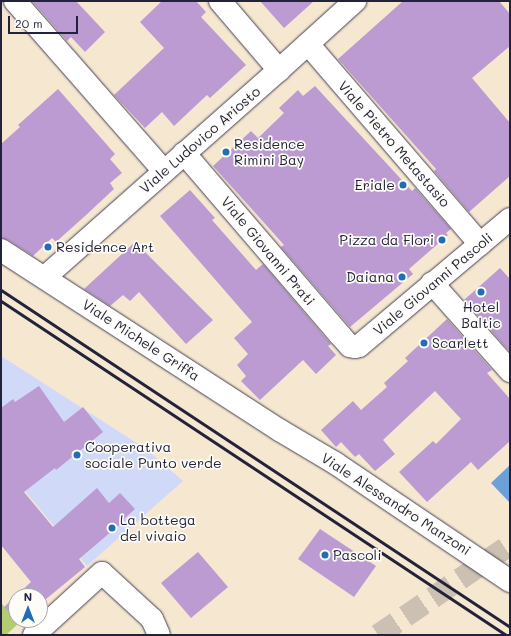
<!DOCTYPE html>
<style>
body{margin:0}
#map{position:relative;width:511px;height:636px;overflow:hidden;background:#f6e7d1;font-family:Mali,sans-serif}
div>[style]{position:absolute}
.built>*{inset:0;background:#d1d9f9}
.green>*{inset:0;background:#b4cc71}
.water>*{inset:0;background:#6ca0d8}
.building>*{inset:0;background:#bb9bd2}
.tertiary-tunnel>*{height:22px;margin-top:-11px;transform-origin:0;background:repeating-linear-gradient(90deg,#ccc0b3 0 22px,transparent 0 33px)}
.roads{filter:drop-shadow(0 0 1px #424052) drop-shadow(0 0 1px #424052)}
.minor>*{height:22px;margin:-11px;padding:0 11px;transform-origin:11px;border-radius:11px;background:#fff}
.rail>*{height:3px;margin:-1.5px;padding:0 1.5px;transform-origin:1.5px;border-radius:1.5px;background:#22223b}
.dots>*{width:11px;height:11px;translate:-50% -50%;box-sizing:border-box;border:2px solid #fdfcf7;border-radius:50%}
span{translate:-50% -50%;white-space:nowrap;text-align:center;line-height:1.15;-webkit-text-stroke:3.5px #fdfcf7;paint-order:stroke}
.street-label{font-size:14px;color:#22223b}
.poi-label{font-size:14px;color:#22223b}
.left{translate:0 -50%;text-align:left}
.right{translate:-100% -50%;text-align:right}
.frame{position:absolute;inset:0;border:2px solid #22223b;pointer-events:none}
.north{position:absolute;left:8px;top:588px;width:40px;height:40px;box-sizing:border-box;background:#fdfcf7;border:1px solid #a5a5ac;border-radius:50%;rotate:0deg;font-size:11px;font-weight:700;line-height:16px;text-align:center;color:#22223b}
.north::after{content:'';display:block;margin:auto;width:14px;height:18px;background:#1f6fb2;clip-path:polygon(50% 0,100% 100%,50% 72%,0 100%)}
.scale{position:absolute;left:8px;top:16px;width:70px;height:18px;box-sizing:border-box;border:2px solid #22223b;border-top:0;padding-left:5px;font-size:12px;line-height:14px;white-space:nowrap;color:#22223b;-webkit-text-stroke:3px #fdfcf7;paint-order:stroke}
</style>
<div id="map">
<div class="built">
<div style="clip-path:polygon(1px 356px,146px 449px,183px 481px,87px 566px,1px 462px)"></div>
</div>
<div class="green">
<div style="clip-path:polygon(1px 603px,19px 623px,6px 635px,1px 635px)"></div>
</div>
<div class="water">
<div style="clip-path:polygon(510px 465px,510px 503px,491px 483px)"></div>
</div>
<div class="building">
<div style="clip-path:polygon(32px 1px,76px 1px,105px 32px,85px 52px,71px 37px,67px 41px)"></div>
<div style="clip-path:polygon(162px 1px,196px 1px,206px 12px,201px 17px,246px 65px,210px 98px,207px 95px,174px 126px,162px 112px,145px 128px,114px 95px,164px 48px,140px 22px)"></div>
<div style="clip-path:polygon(260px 1px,314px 1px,284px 28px)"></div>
<div style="clip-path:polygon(403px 1px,499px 1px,510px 14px,510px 46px,472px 78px,510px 123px,510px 176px,469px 212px,434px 171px,436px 169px,338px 59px)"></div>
<div style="clip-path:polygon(315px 86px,412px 191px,415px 188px,451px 229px,446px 233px,448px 235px,409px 269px,413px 274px,350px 327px,281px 247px,284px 245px,213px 166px,251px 131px,258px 138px,284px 113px,279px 108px,298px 90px,303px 96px)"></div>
<div style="clip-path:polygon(58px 89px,115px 154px,110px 159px,122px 173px,110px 183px,114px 189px,85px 216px,56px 242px,52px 238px,33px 256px,8px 240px,1px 238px,1px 144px,20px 127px,18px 125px)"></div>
<div style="clip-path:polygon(190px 190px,215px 218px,212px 220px,256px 270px,263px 264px,331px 344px,328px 346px,336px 355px,316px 374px,303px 360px,260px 400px,241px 381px,246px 376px,237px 365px,248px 354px,234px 338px,252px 322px,160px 216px)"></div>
<div style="clip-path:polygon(135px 242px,213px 320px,186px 344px,139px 292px,130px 301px,123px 295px,110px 306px,84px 289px)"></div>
<div style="clip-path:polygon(500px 268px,510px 279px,510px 352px,464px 300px)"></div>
<div style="clip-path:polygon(447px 319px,492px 370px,487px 373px,510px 399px,510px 441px,478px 470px,471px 462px,427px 502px,399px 472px,433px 441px,436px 444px,461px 419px,435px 391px,383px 440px,395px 454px,375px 471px,359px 454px,355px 457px,341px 442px,336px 447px,321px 430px,353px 401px,361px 410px,387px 387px,384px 383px,408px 361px,405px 358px)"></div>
<div style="clip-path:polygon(39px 386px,64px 422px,83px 407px,103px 432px,56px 470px,55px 468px,24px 492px,53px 527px,97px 488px,109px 503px,120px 493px,135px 509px,124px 519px,125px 520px,79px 559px,85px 567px,40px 604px,40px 596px,16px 596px,16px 620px,22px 620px,19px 623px,4px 607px,31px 582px,1px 545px,1px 408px,13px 399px,15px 402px)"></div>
<div style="clip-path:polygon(320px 529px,376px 566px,354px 597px,298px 559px)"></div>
<div style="clip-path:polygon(198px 552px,228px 587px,191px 618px,161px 583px)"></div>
</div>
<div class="tertiary-tunnel">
<div style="left:378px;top:635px;width:160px;rotate:-34.3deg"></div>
</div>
<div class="roads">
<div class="minor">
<div style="left:15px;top:1px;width:226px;rotate:48.8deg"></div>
<div style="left:220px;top:1px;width:91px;rotate:49.5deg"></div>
<div style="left:308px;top:44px;width:264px;rotate:49.3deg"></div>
<div style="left:184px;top:153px;width:240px;rotate:49.4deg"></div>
<div style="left:340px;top:335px;width:15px;rotate:48deg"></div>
<div style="left:350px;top:346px;width:5px;rotate:11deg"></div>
<div style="left:355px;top:347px;width:4px;rotate:-14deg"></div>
<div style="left:359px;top:346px;width:197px;rotate:-40.1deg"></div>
<div style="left:1px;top:250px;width:333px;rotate:32.9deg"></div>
<div style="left:281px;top:431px;width:63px;rotate:30.7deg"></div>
<div style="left:335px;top:463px;width:211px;rotate:34deg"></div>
<div style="left:45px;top:277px;width:312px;rotate:-41.5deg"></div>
<div style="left:279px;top:70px;width:103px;rotate:-42.2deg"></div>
<div style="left:432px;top:283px;width:118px;rotate:48.4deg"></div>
<div style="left:34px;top:635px;width:92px;rotate:-42.4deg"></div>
<div style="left:102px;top:573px;width:68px;rotate:42.6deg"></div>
<div style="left:152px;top:619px;width:17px;rotate:66deg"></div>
</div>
</div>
<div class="rail">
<div style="left:1px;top:290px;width:610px;rotate:33.51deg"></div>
<div style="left:1px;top:301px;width:605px;rotate:33.48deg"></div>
</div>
<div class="dots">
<div style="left:226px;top:152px;background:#1f6fb2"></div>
<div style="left:403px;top:185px;background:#1f6fb2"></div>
<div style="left:442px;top:240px;background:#1f6fb2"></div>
<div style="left:48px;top:247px;background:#1f6fb2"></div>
<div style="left:402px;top:277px;background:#1f6fb2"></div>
<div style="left:481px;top:292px;background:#1f6fb2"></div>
<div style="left:424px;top:343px;background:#1f6fb2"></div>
<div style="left:77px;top:455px;background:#1f6fb2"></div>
<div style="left:112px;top:528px;background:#1f6fb2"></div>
<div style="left:325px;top:555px;background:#1f6fb2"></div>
</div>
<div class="street-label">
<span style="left:200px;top:140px;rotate:-41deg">Viale Ludovico Ariosto</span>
<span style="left:394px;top:144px;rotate:49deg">Viale Pietro Metastasio</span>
<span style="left:268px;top:251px;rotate:50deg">Viale Giovanni Prati</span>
<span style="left:433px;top:284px;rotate:-40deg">Viale Giovanni Pascoli</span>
<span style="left:141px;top:340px;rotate:33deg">Viale Michele Griffa</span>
<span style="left:396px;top:504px;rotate:33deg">Viale Alessandro Manzoni</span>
</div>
<div class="poi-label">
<span class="left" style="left:234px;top:152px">Residence<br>Rimini Bay</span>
<span class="right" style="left:395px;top:185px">Eriale</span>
<span class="right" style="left:434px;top:240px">Pizza da Flori</span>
<span class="left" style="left:56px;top:247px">Residence Art</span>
<span class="right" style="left:394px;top:277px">Daiana</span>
<span style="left:481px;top:315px">Hotel<br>Baltic</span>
<span class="left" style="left:432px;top:343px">Scarlett</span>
<span class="left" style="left:85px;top:455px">Cooperativa<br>sociale Punto verde</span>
<span class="left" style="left:120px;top:528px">La bottega<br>del vivaio</span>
<span class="left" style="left:333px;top:555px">Pascoli</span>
</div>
<div class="frame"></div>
<div class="north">N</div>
<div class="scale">20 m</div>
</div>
